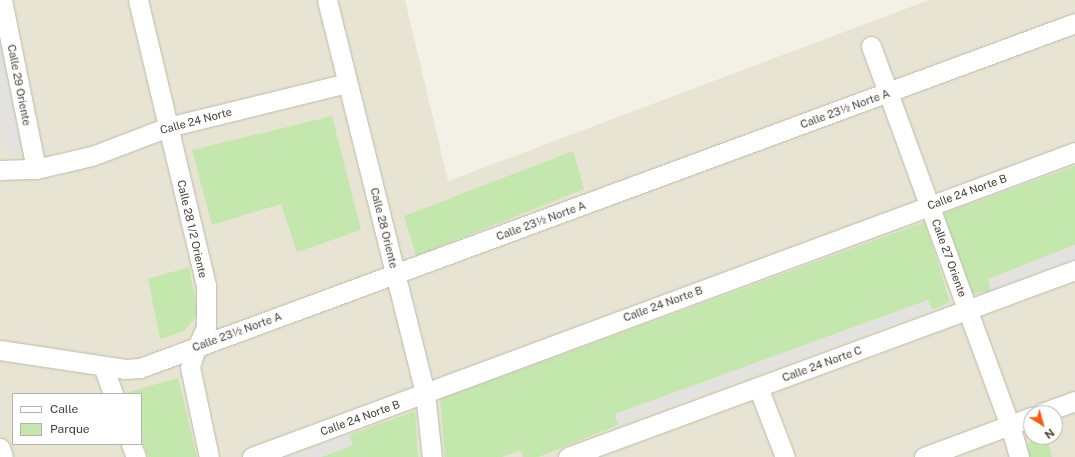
<!DOCTYPE html>
<meta charset="utf-8">
<style>
body{margin:0}
#map{position:relative;width:1075px;height:457px;overflow:hidden;background:#f3f1e5;font-family:"Public Sans",sans-serif}
div>[style]{position:absolute}
.residential>*{inset:0;background:#e7e4d3}
.green>*{inset:0;background:#c4e7ae}
.parking>*{inset:0;background:#e3e2de}
.roads{filter:drop-shadow(0 0 1px #bebaa8) drop-shadow(0 0 1px #bebaa8)}
.minor>*{height:19px;margin:-9.5px;padding:0 9.5px;transform-origin:9.5px;border-radius:9.5px;background:#fff}
span{translate:-50% -50%;white-space:nowrap;text-align:center;line-height:1.15;-webkit-text-stroke:4px #fff;paint-order:stroke}
.street-label{font-size:11px;color:#454135}
.legend{position:absolute;left:12px;top:393px;width:130px;height:52px;box-sizing:border-box;background:#fff;border:1px solid #b5b3ae;margin:0;padding:5px 7px;list-style:none;font-size:12px;color:#454135}
.legend li{display:flex;align-items:center;gap:8px;height:20px}
.legend b{width:20px;border:1px solid #b5b3ae}
.north{position:absolute;left:1023px;top:405px;width:40px;height:40px;box-sizing:border-box;background:#fff;border:1px solid #b5b3ae;border-radius:50%;rotate:143deg;font-size:11px;font-weight:700;line-height:16px;text-align:center;color:#454135}
.north::after{content:'';display:block;margin:auto;width:14px;height:18px;background:#fa5b15;clip-path:polygon(50% 0,100% 100%,50% 72%,0 100%)}
</style>
<div id="map">
<div class="residential">
<div style="clip-path:polygon(evenodd,0 0,405px 0,448px 181px,929px 0,1075px 0,1075px 457px,0 457px,0 0,13px 394px,141px 394px,141px 444px,13px 444px,13px 394px,0 0,1031px 413px,1055px 413px,1055px 437px,1031px 437px,1031px 413px)"></div>
</div>
<div class="green">
<div style="clip-path:polygon(332px 116px,361px 230px,297px 252px,281px 204px,212px 225px,192px 150px)"></div>
<div style="clip-path:polygon(573px 151px,584px 189px,416px 256px,404px 216px)"></div>
<div style="clip-path:polygon(1075px 166px,1075px 245px,989px 279px,991px 291px,970px 294px,942px 214px)"></div>
<div style="clip-path:polygon(925px 222px,950px 302px,932px 310px,928px 300px,615px 414px,618px 425px,538px 457px,523px 457px,520px 450px,502px 457px,445px 457px,440px 399px)"></div>
<div style="clip-path:polygon(189px 267px,198px 314px,184px 331px,160px 339px,148px 279px)"></div>
<div style="clip-path:polygon(178px 378px,197px 457px,148px 457px,141px 437px,141px 394px,125px 393px)"></div>
<div style="clip-path:polygon(415px 411px,418px 457px,321px 457px,353px 445px,349px 435px)"></div>
<div style="clip-path:polygon(1036px 437px,1047px 437px,1052px 457px,1030px 457px,1027px 445px)"></div>
</div>
<div class="parking">
<div style="clip-path:polygon(0 39px,23px 150px,6px 152px,0 124px)"></div>
<div style="clip-path:polygon(1075px 245px,1075px 261px,991px 291px,988px 279px)"></div>
<div style="clip-path:polygon(928px 300px,932px 310px,618px 425px,615px 414px)"></div>
<div style="clip-path:polygon(349px 435px,353px 445px,321px 457px,287px 457px)"></div>
</div>
<div class="roads">
<div class="minor">
<div style="left:2px;top:0;width:172px;rotate:78.6deg"></div>
<div style="left:138px;top:0;width:293px;rotate:76.6deg"></div>
<div style="left:206px;top:285px;width:42px;rotate:90deg"></div>
<div style="left:206px;top:327px;width:32px;rotate:114deg"></div>
<div style="left:193px;top:356px;width:11px;rotate:105deg"></div>
<div style="left:190px;top:367px;width:92px;rotate:78.1deg"></div>
<div style="left:327px;top:0;width:405px;rotate:76deg"></div>
<div style="left:425px;top:393px;width:64px;rotate:83.8deg"></div>
<div style="left:871px;top:46px;width:404px;rotate:69.9deg"></div>
<div style="left:1010px;top:425px;width:33px;rotate:74deg"></div>
<div style="left:0;top:170px;width:36px;rotate:-2deg"></div>
<div style="left:36px;top:169px;width:57px;rotate:-13.1deg"></div>
<div style="left:92px;top:156px;width:81px;rotate:-20.9deg"></div>
<div style="left:168px;top:127px;width:184px;rotate:-13.8deg"></div>
<div style="left:0;top:350px;width:126px;rotate:8.6deg"></div>
<div style="left:125px;top:369px;width:15px;rotate:-4deg"></div>
<div style="left:140px;top:368px;width:997px;rotate:-20.25deg"></div>
<div style="left:103px;top:366px;width:30px;rotate:70deg"></div>
<div style="left:758px;top:387px;width:75px;rotate:68.9deg"></div>
<div style="left:1042px;top:413px;width:35px;rotate:-20deg"></div>
<div style="left:131px;top:444px;width:14px;rotate:69deg"></div>
<div style="left:0;top:448px;width:9px;rotate:72deg"></div>
<div style="left:252px;top:457px;width:878px;rotate:-20.33deg"></div>
<div style="left:568px;top:457px;width:540px;rotate:-20.25deg"></div>
<div style="left:924px;top:457px;width:114px;rotate:-20.5deg"></div>
</div>
</div>
<div class="street-label">
<span style="left:19px;top:85px;rotate:79deg">Calle 29 Oriente</span>
<span style="left:845px;top:109px;rotate:-20deg">Calle 23½ Norte A</span>
<span style="left:196px;top:121px;rotate:-15deg">Calle 24 Norte</span>
<span style="left:967px;top:192px;rotate:-20deg">Calle 24 Norte B</span>
<span style="left:541px;top:221px;rotate:-20deg">Calle 23½ Norte A</span>
<span style="left:384px;top:228px;rotate:76deg">Calle 28 Oriente</span>
<span style="left:192px;top:229px;rotate:77deg">Calle 28 1/2 Oriente</span>
<span style="left:949px;top:258px;rotate:70deg">Calle 27 Oriente</span>
<span style="left:663px;top:304px;rotate:-20deg">Calle 24 Norte B</span>
<span style="left:237px;top:332px;rotate:-20deg">Calle 23½ Norte A</span>
<span style="left:822px;top:364px;rotate:-20deg">Calle 24 Norte C</span>
<span style="left:360px;top:418px;rotate:-20deg">Calle 24 Norte B</span>
</div>
<ul class="legend">
<li><b style="height:5px;background:#fff"></b>Calle</li>
<li><b style="height:11px;background:#c4e7ae"></b>Parque</li>
</ul>
<div class="north">N</div>
</div>
